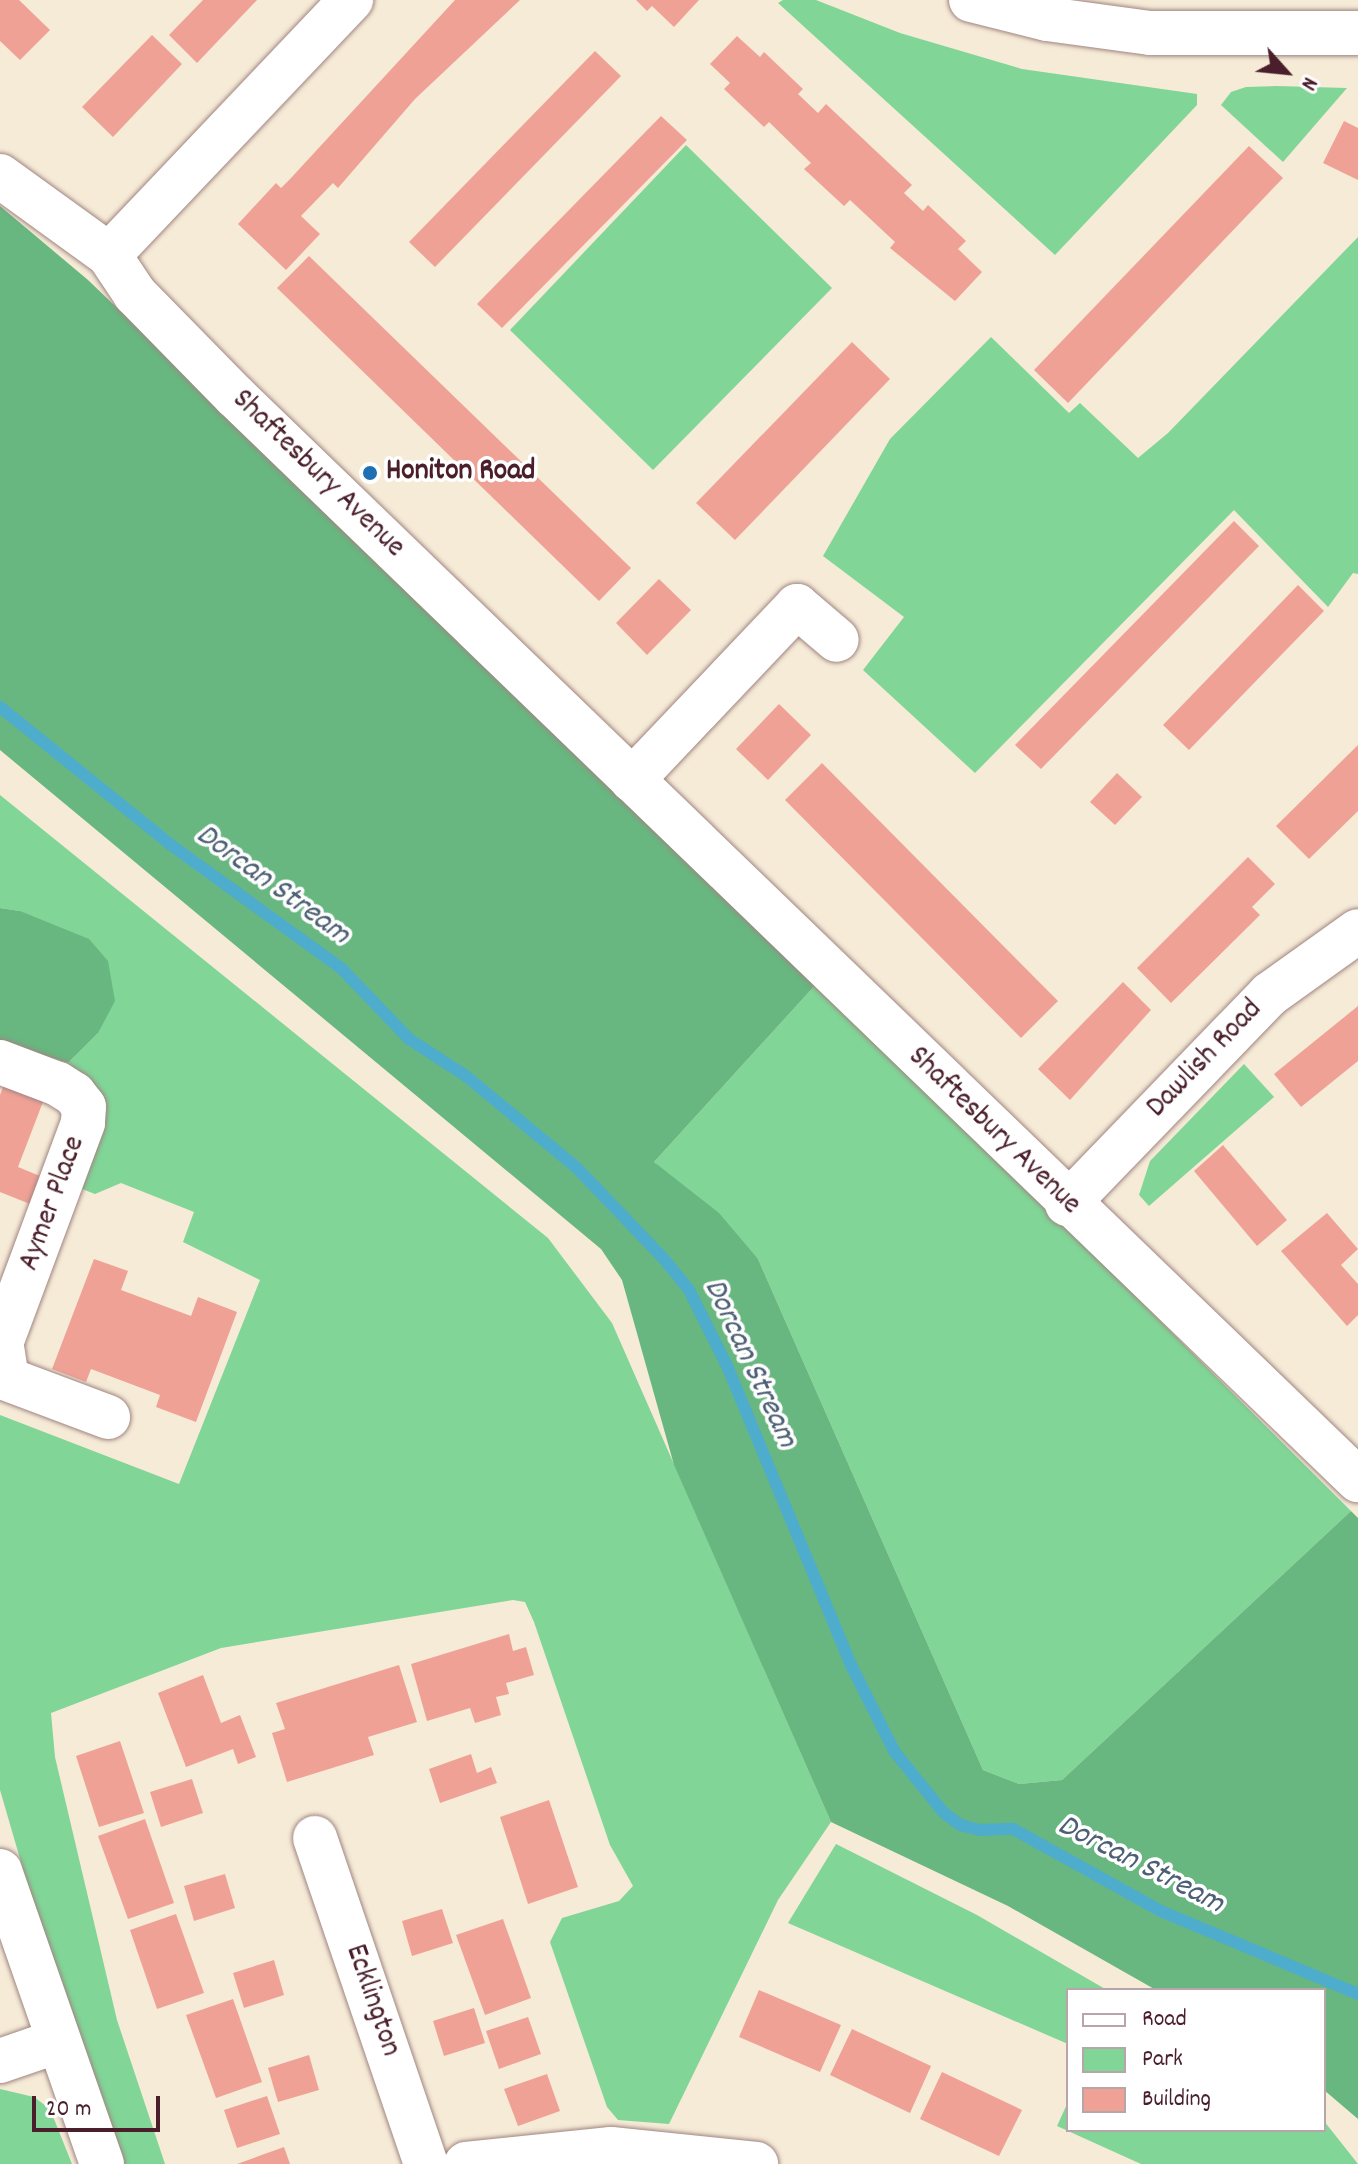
<!DOCTYPE html>
<style>
body{margin:0}
#map{position:relative;width:1358px;height:2164px;overflow:hidden;background:#f6ebd7;font-family:Dekko,sans-serif}
div>[style]{position:absolute}
.green>*{inset:0;background:#80d597}
.forest>*{inset:0;background:#68b680}
.stream>*{height:12px;margin:-6px;padding:0 6px;transform-origin:6px;border-radius:6px;background:#4eadcd}
.building>*{inset:0;background:#f0a196}
.roads{filter:drop-shadow(0 0 2px #a08581) drop-shadow(0 0 2px #a08581)}
.minor>*{height:44px;margin:-22px;padding:0 22px;transform-origin:22px;border-radius:22px;background:#fff}
.dots>*{width:22px;height:22px;translate:-50% -50%;box-sizing:border-box;border:4px solid #fff;border-radius:50%}
span{translate:-50% -50%;white-space:nowrap;text-align:center;line-height:1.15;-webkit-text-stroke:7px #fff;paint-order:stroke}
.poi-label{font-size:30px;color:#4a1f2b;font-weight:700}
.left{translate:0 -50%;text-align:left}
.street-label{font-size:30px;color:#4a1f2b}
.water-label{font-size:32px;color:#4c5f74;font-style:italic}
.legend{position:absolute;left:1066px;top:1988px;width:260px;height:144px;box-sizing:border-box;background:#fff;border:2px solid #b7a5aa;margin:0;padding:10px 14px;list-style:none;font-size:24px;color:#4a1f2b}
.legend li{display:flex;align-items:center;gap:16px;height:40px}
.legend b{width:40px;border:2px solid #b7a5aa}
.north{position:absolute;left:1246px;top:32px;width:80px;height:80px;-webkit-text-stroke:6px #fff;paint-order:stroke;rotate:117deg;font-size:22px;font-weight:700;line-height:32px;text-align:center;color:#4a1f2b}
.north::after{content:'';display:block;margin:auto;width:28px;height:36px;background:#4a1f2b;clip-path:polygon(50% 0,100% 100%,50% 72%,0 100%)}
.scale{position:absolute;left:32px;top:2096px;width:128px;height:36px;box-sizing:border-box;border:4px solid #4a1f2b;border-top:0;padding-left:10px;font-size:24px;line-height:28px;white-space:nowrap;color:#4a1f2b;-webkit-text-stroke:6px #fff;paint-order:stroke}
</style>
<div id="map">
<div class="green">
<div style="clip-path:polygon(783px 0,816px 0,900px 33px,1022px 69px,1197px 94px,1197px 105px,1055px 255px,778px 3px)"></div>
<div style="clip-path:polygon(1246px 87px,1276px 86px,1347px 88px,1283px 162px,1221px 105px,1231px 92px)"></div>
<div style="clip-path:polygon(686px 145px,832px 288px,653px 470px,510px 330px)"></div>
<div style="clip-path:polygon(1358px 237px,1358px 574px,1353px 573px,1328px 607px,1234px 510px,975px 773px,863px 670px,904px 617px,823px 556px,890px 439px,991px 337px,1069px 413px,1080px 403px,1138px 458px,1168px 433px)"></div>
<div style="clip-path:polygon(0 795px,548px 1238px,612px 1323px,831px 1822px,778px 1900px,669px 2124px,618px 2120px,607px 2107px,550px 1942px,562px 1918px,619px 1901px,633px 1886px,610px 1845px,534px 1622px,525px 1602px,513px 1600px,221px 1648px,51px 1713px,55px 1757px,117px 2020px,165px 2164px,121px 2164px,44px 1941px,0 1790px,0 1415px,179px 1484px,260px 1280px,183px 1242px,194px 1212px,121px 1183px,95px 1194px,77px 1187px,94px 1097px,68px 1063px,98px 1033px,20px 911px,0 908px)"></div>
<div style="clip-path:polygon(819px 981px,1351px 1511px,1062px 1780px,1019px 1784px,983px 1770px,758px 1259px,654px 1162px)"></div>
<div style="clip-path:polygon(1244px 1064px,1274px 1097px,1149px 1206px,1139px 1195px,1150px 1161px)"></div>
<div style="clip-path:polygon(836px 1844px,977px 1915px,1107px 1990px,1068px 1990px,1068px 2044px,788px 1923px)"></div>
<div style="clip-path:polygon(0 2089px,34px 2097px,50px 2109px,72px 2164px,0 2164px)"></div>
<div style="clip-path:polygon(1068px 2102px,1068px 2130px,1324px 2130px,1324px 2121px,1358px 2164px,1141px 2164px,1057px 2126px)"></div>
</div>
<div class="forest">
<div style="clip-path:polygon(0 206px,88px 280px,819px 981px,654px 1162px,719px 1213px,758px 1259px,983px 1770px,1019px 1784px,1062px 1780px,1351px 1511px,1358px 1518px,1358px 2119px,1324px 2090px,1324px 1990px,1156px 1990px,1008px 1906px,831px 1822px,674px 1465px,622px 1280px,601px 1249px,0 750px)"></div>
<div style="clip-path:polygon(0 908px,20px 911px,89px 939px,108px 961px,115px 1001px,98px 1033px,68px 1063px,0 1042px)"></div>
</div>
<div class="stream">
<div style="left:0;top:707px;width:220px;rotate:38.9deg"></div>
<div style="left:171px;top:845px;width:210px;rotate:35.9deg"></div>
<div style="left:341px;top:968px;width:98px;rotate:46.2deg"></div>
<div style="left:409px;top:1039px;width:68px;rotate:33deg"></div>
<div style="left:466px;top:1076px;width:144px;rotate:39.7deg"></div>
<div style="left:577px;top:1168px;width:126px;rotate:46.3deg"></div>
<div style="left:664px;top:1259px;width:40px;rotate:51deg"></div>
<div style="left:689px;top:1290px;width:87px;rotate:63.4deg"></div>
<div style="left:728px;top:1368px;width:324px;rotate:67.5deg"></div>
<div style="left:852px;top:1667px;width:94px;rotate:63.4deg"></div>
<div style="left:894px;top:1751px;width:78px;rotate:51.2deg"></div>
<div style="left:943px;top:1812px;width:21px;rotate:37deg"></div>
<div style="left:960px;top:1825px;width:21px;rotate:14deg"></div>
<div style="left:980px;top:1830px;width:33px;rotate:-2deg"></div>
<div style="left:1013px;top:1829px;width:171px;rotate:29deg"></div>
<div style="left:1163px;top:1912px;width:212px;rotate:22.8deg"></div>
</div>
<div class="building">
<div style="clip-path:polygon(0 0,19px 0,50px 30px,20px 60px,0 41px)"></div>
<div style="clip-path:polygon(203px 0,257px 0,197px 63px,169px 35px)"></div>
<div style="clip-path:polygon(455px 0,520px 0,415px 99px,338px 188px,333px 183px,301px 216px,320px 234px,286px 270px,238px 224px,276px 183px,281px 188px,291px 178px)"></div>
<div style="clip-path:polygon(636px 0,699px 0,674px 27px,652px 6px,647px 11px)"></div>
<div style="clip-path:polygon(152px 35px,182px 64px,113px 137px,82px 107px)"></div>
<div style="clip-path:polygon(737px 36px,760px 57px,764px 52px,803px 89px,798px 94px,818px 113px,826px 104px,912px 185px,904px 193px,923px 211px,928px 205px,966px 241px,958px 249px,982px 272px,955px 301px,890px 248px,895px 242px,850px 200px,844px 206px,804px 169px,811px 163px,769px 122px,764px 127px,724px 89px,730px 83px,710px 64px)"></div>
<div style="clip-path:polygon(595px 51px,621px 76px,435px 267px,409px 242px)"></div>
<div style="clip-path:polygon(661px 116px,687px 140px,502px 328px,477px 304px)"></div>
<div style="clip-path:polygon(1344px 121px,1358px 128px,1358px 180px,1323px 163px)"></div>
<div style="clip-path:polygon(1249px 146px,1283px 178px,1068px 403px,1034px 370px)"></div>
<div style="clip-path:polygon(309px 256px,631px 568px,599px 601px,277px 288px)"></div>
<div style="clip-path:polygon(852px 342px,890px 379px,735px 540px,696px 503px)"></div>
<div style="clip-path:polygon(1234px 521px,1259px 546px,1041px 769px,1015px 745px)"></div>
<div style="clip-path:polygon(659px 579px,691px 610px,647px 655px,616px 623px)"></div>
<div style="clip-path:polygon(1298px 585px,1324px 611px,1189px 750px,1163px 725px)"></div>
<div style="clip-path:polygon(779px 704px,811px 735px,768px 780px,736px 749px)"></div>
<div style="clip-path:polygon(1358px 745px,1358px 811px,1309px 859px,1276px 826px)"></div>
<div style="clip-path:polygon(822px 763px,1058px 1001px,1021px 1038px,785px 800px)"></div>
<div style="clip-path:polygon(1117px 773px,1142px 797px,1115px 825px,1090px 802px)"></div>
<div style="clip-path:polygon(1248px 857px,1275px 884px,1252px 907px,1260px 915px,1171px 1003px,1137px 968px)"></div>
<div style="clip-path:polygon(1123px 982px,1151px 1010px,1070px 1100px,1038px 1069px)"></div>
<div style="clip-path:polygon(1358px 1006px,1358px 1061px,1301px 1107px,1274px 1074px)"></div>
<div style="clip-path:polygon(6px 1079px,46px 1094px,18px 1167px,40px 1176px,30px 1204px,0 1192px,0 1095px)"></div>
<div style="clip-path:polygon(1223px 1145px,1287px 1220px,1257px 1246px,1194px 1171px)"></div>
<div style="clip-path:polygon(1327px 1213px,1358px 1249px,1341px 1265px,1358px 1284px,1358px 1315px,1347px 1326px,1281px 1251px)"></div>
<div style="clip-path:polygon(94px 1259px,128px 1271px,121px 1290px,191px 1316px,198px 1297px,237px 1312px,196px 1422px,156px 1407px,160px 1395px,91px 1369px,86px 1382px,52px 1369px)"></div>
<div style="clip-path:polygon(509px 1634px,513px 1651px,526px 1647px,534px 1675px,506px 1683px,509px 1694px,496px 1697px,501px 1715px,475px 1723px,470px 1708px,427px 1721px,411px 1664px)"></div>
<div style="clip-path:polygon(399px 1665px,417px 1722px,368px 1737px,374px 1755px,287px 1782px,272px 1733px,285px 1729px,276px 1703px)"></div>
<div style="clip-path:polygon(203px 1675px,221px 1723px,240px 1715px,256px 1757px,238px 1764px,233px 1749px,186px 1767px,158px 1693px)"></div>
<div style="clip-path:polygon(120px 1741px,144px 1813px,99px 1827px,76px 1756px)"></div>
<div style="clip-path:polygon(471px 1754px,477px 1773px,491px 1767px,497px 1783px,440px 1803px,429px 1769px)"></div>
<div style="clip-path:polygon(192px 1779px,203px 1813px,161px 1827px,150px 1792px)"></div>
<div style="clip-path:polygon(549px 1800px,578px 1887px,528px 1904px,500px 1817px)"></div>
<div style="clip-path:polygon(145px 1819px,174px 1903px,128px 1919px,98px 1836px)"></div>
<div style="clip-path:polygon(225px 1874px,235px 1908px,194px 1921px,184px 1886px)"></div>
<div style="clip-path:polygon(442px 1909px,453px 1943px,412px 1956px,402px 1921px)"></div>
<div style="clip-path:polygon(176px 1914px,204px 1993px,157px 2009px,130px 1930px)"></div>
<div style="clip-path:polygon(503px 1919px,531px 1998px,485px 2015px,456px 1935px)"></div>
<div style="clip-path:polygon(274px 1960px,284px 1995px,244px 2008px,233px 1973px)"></div>
<div style="clip-path:polygon(759px 1990px,841px 2025px,820px 2072px,739px 2037px)"></div>
<div style="clip-path:polygon(233px 1999px,262px 2082px,216px 2098px,186px 2015px)"></div>
<div style="clip-path:polygon(474px 2008px,485px 2043px,444px 2056px,433px 2021px)"></div>
<div style="clip-path:polygon(528px 2017px,541px 2054px,499px 2069px,486px 2031px)"></div>
<div style="clip-path:polygon(852px 2029px,931px 2066px,910px 2113px,830px 2075px)"></div>
<div style="clip-path:polygon(309px 2055px,319px 2090px,278px 2102px,268px 2068px)"></div>
<div style="clip-path:polygon(942px 2072px,1022px 2110px,999px 2156px,920px 2119px)"></div>
<div style="clip-path:polygon(547px 2074px,560px 2111px,518px 2126px,504px 2089px)"></div>
<div style="clip-path:polygon(267px 2096px,280px 2134px,237px 2148px,224px 2110px)"></div>
<div style="clip-path:polygon(284px 2147px,290px 2164px,237px 2164px)"></div>
</div>
<div class="roads">
<div class="minor">
<div style="left:971px;top:0;width:78px;rotate:14deg"></div>
<div style="left:1047px;top:19px;width:104px;rotate:7.7deg"></div>
<div style="left:1150px;top:33px;width:208px"></div>
<div style="left:0;top:176px;width:135px;rotate:35.9deg"></div>
<div style="left:109px;top:255px;width:47px;rotate:56.3deg"></div>
<div style="left:135px;top:294px;width:143px;rotate:45.6deg"></div>
<div style="left:235px;top:396px;width:1561px;rotate:43.99deg"></div>
<div style="left:109px;top:255px;width:352px;rotate:-46.5deg"></div>
<div style="left:632px;top:780px;width:240px;rotate:-46.5deg"></div>
<div style="left:797px;top:606px;width:52px;rotate:40.4deg"></div>
<div style="left:0;top:1062px;width:62px;rotate:20.8deg"></div>
<div style="left:58px;top:1084px;width:19px;rotate:32deg"></div>
<div style="left:74px;top:1094px;width:16px;rotate:52deg"></div>
<div style="left:84px;top:1107px;width:16px;rotate:94deg"></div>
<div style="left:83px;top:1123px;width:238px;rotate:110.4deg"></div>
<div style="left:1067px;top:1204px;width:292px;rotate:-46deg"></div>
<div style="left:1270px;top:994px;width:108px;rotate:-35.6deg"></div>
<div style="left:2px;top:1347px;width:32px;rotate:81deg"></div>
<div style="left:7px;top:1379px;width:108px;rotate:20.6deg"></div>
<div style="left:315px;top:1838px;width:344px;rotate:71.2deg"></div>
<div style="left:0;top:1871px;width:310px;rotate:70.8deg"></div>
<div style="left:0;top:2061px;width:61px;rotate:-19deg"></div>
<div style="left:466px;top:2164px;width:146px;rotate:-5.9deg"></div>
<div style="left:611px;top:2149px;width:146px;rotate:5.9deg"></div>
</div>
</div>
<div class="dots">
<div style="left:370px;top:473px;background:#1f6fb2"></div>
</div>
<div class="poi-label">
<span class="left" style="left:386px;top:473px">Honiton Road</span>
</div>
<div class="street-label">
<span style="left:317px;top:475px;rotate:44deg">Shaftesbury Avenue</span>
<span style="left:1206px;top:1060px;rotate:-46deg">Dawlish Road</span>
<span style="left:993px;top:1132px;rotate:44deg">Shaftesbury Avenue</span>
<span style="left:54px;top:1204px;rotate:-70deg">Aymer Place</span>
<span style="left:371px;top:2001px;rotate:71deg">Ecklington</span>
</div>
<div class="water-label">
<span style="left:272px;top:886px;rotate:36deg">Dorcan Stream</span>
<span style="left:749px;top:1364px;rotate:65deg">Dorcan Stream</span>
<span style="left:1140px;top:1866px;rotate:27deg">Dorcan Stream</span>
</div>
<ul class="legend">
<li><b style="height:10px;background:#fff"></b>Road</li>
<li><b style="height:22px;background:#80d597"></b>Park</li>
<li><b style="height:22px;background:#f0a196"></b>Building</li>
</ul>
<div class="north">N</div>
<div class="scale">20 m</div>
</div>
